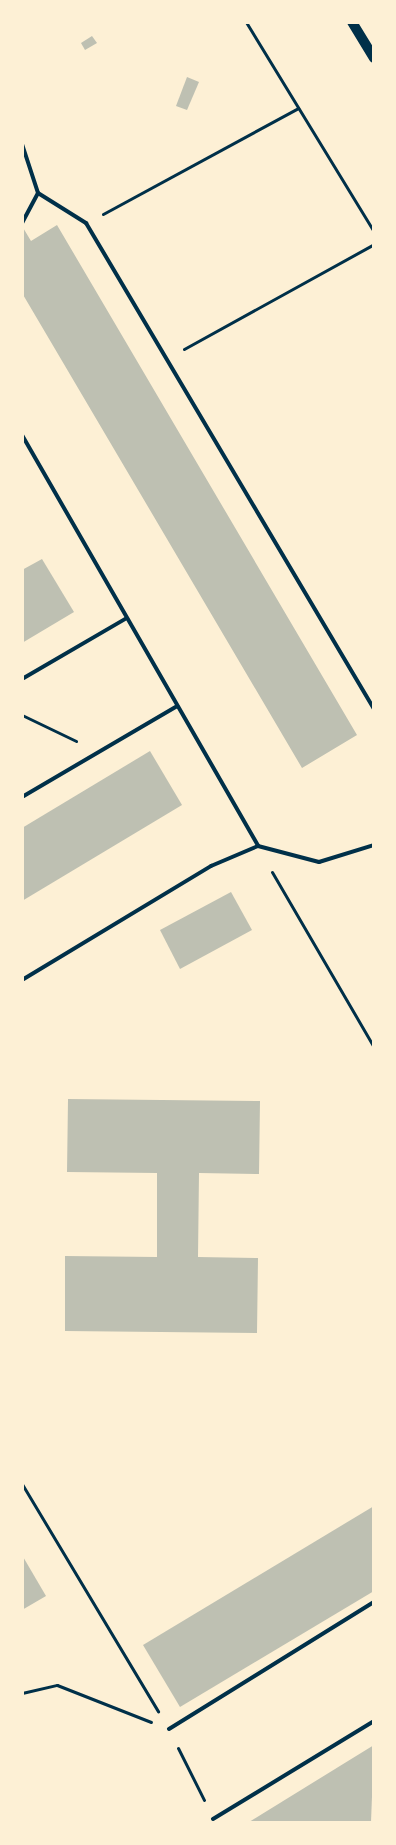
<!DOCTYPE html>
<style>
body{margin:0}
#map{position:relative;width:396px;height:1845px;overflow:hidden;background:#fdf0d5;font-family:"Times New Roman",serif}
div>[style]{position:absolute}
.building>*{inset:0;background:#bec0b2}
.path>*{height:3px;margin:-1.5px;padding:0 1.5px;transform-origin:1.5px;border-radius:1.5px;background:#003049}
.service>*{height:4px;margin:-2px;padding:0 2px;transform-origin:2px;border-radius:2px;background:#003049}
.secondary>*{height:10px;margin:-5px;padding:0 5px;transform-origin:5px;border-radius:5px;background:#003049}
span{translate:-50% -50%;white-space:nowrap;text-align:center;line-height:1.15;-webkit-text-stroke:4px #fdf0d5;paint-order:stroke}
.frame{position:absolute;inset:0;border:24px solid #fdf0d5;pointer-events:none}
</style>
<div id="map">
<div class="building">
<div style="clip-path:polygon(92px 36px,97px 43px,85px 50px,81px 43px)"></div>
<div style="clip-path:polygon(187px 77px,199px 82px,187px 110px,176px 106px)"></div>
<div style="clip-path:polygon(57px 225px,357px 735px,302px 768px,22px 293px,22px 226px,31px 241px)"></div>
<div style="clip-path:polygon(42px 559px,74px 612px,22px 643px,22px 570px)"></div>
<div style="clip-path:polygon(150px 751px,182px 805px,22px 901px,22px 828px)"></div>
<div style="clip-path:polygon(231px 892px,252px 930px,180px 969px,160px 930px)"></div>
<div style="clip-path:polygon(68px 1099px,260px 1101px,259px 1174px,199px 1173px,198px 1257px,258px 1258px,257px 1333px,65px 1331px,65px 1256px,157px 1257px,157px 1173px,67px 1172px)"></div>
<div style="clip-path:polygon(374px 1506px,374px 1591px,180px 1707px,143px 1645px)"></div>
<div style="clip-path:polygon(22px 1555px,46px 1596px,22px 1610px)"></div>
<div style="clip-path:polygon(374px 1745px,371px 1822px,249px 1822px)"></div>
</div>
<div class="path">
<div style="left:246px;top:22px;width:246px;rotate:58.6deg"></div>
<div style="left:103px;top:214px;width:222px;rotate:-28.5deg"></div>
<div style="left:184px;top:349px;width:217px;rotate:-28.9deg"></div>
<div style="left:22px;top:715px;width:60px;rotate:25.7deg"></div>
<div style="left:272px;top:872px;width:203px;rotate:59.8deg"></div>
<div style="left:22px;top:1484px;width:265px;rotate:59.1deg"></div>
<div style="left:22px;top:1693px;width:36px;rotate:-13deg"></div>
<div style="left:57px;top:1685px;width:101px;rotate:21.5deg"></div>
<div style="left:178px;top:1748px;width:58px;rotate:63.4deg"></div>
</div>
<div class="service">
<div style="left:22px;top:144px;width:52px;rotate:71.9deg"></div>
<div style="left:38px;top:193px;width:34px;rotate:118deg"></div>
<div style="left:38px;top:193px;width:57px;rotate:32deg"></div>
<div style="left:86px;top:223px;width:565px;rotate:59.35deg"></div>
<div style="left:22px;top:435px;width:474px;rotate:60.1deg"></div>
<div style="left:258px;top:846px;width:63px;rotate:14.7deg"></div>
<div style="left:319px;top:862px;width:58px;rotate:-17.2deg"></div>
<div style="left:22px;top:679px;width:121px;rotate:-30.2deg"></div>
<div style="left:22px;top:797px;width:180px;rotate:-30.4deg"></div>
<div style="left:22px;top:980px;width:221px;rotate:-31.1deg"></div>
<div style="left:211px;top:866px;width:51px;rotate:-23.1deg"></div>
<div style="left:169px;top:1729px;width:241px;rotate:-31.8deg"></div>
<div style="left:213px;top:1819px;width:188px;rotate:-31.3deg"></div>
</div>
<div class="secondary">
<div style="left:352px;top:22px;width:42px;rotate:58.6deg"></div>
</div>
<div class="frame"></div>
</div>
